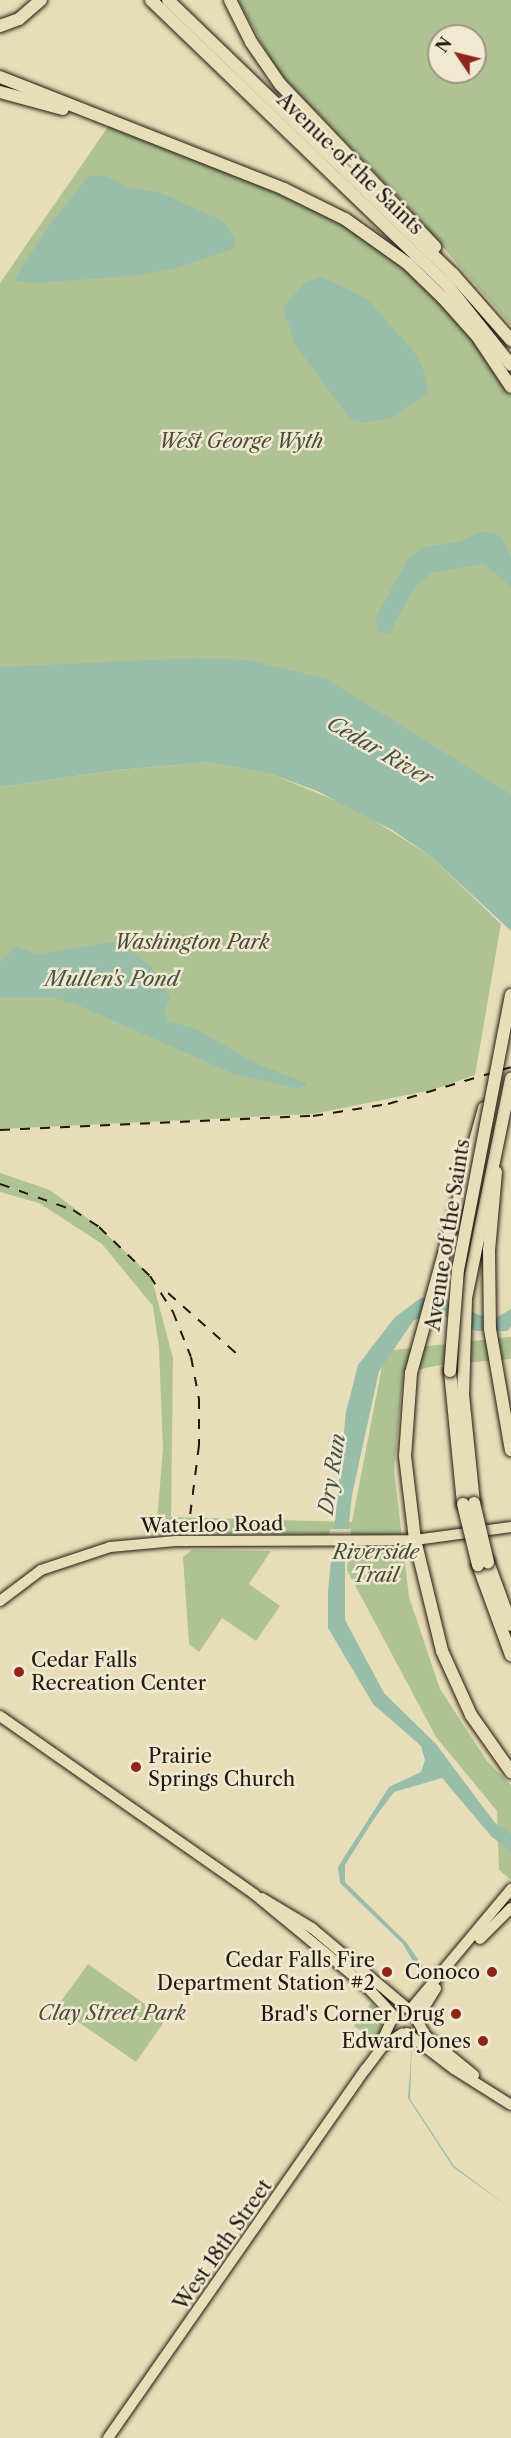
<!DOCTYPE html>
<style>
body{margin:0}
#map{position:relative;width:511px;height:2438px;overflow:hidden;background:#e8ddb9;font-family:"Libre Caslon Text",serif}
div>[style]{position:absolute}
.green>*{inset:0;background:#afc294}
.water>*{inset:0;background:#98bda9}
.pier>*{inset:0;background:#e8ddb9}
.roads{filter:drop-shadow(0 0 2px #21180f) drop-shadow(0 0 2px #21180f)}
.major>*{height:10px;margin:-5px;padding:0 5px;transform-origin:5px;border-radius:5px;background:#e8ddb9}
.highway>*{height:12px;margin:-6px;padding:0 6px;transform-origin:6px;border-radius:6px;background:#e8ddb9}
.rail>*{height:2px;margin-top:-1px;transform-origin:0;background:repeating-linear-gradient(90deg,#21180f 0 10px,transparent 0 20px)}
.bridges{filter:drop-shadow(0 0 2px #21180f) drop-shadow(0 0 2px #21180f)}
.highway-bridge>*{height:12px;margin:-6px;padding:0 6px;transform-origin:6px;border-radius:6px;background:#e8ddb9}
.dots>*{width:16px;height:16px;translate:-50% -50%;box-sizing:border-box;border:3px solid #f0e9d2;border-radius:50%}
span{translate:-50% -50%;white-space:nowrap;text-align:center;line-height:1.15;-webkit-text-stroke:5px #f0e9d2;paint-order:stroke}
.street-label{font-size:20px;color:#21180f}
.park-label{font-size:20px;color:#4c4b37;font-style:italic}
.poi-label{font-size:20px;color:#21180f}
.left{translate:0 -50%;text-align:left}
.right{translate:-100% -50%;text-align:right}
.water-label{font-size:21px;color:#4b5245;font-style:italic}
.north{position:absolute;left:427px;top:24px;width:60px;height:60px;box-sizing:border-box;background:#f0e9d2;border:2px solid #9d9584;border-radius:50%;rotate:305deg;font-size:16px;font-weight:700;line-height:24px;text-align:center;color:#21180f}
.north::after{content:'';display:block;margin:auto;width:21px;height:27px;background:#8f2418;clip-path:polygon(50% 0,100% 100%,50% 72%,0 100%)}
</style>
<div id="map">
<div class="green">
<div style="clip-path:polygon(evenodd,238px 0,511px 0,511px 325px,403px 202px,276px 69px,238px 0,439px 36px,475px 36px,475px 72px,439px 72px,439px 36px)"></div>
<div style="clip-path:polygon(110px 124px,345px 219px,408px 264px,460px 316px,511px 390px,511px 816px,0 676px,0 283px)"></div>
<div style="clip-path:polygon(208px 762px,271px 774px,354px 808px,429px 855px,501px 924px,475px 1075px,432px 1090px,313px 1114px,0 1129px,0 787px,117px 770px)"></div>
<div style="clip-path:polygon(0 1173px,50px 1190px,99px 1227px,151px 1276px,173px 1358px,171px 1517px,352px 1522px,385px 1351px,511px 1337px,511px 1359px,440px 1365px,403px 1373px,394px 1470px,409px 1597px,440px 1689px,487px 1761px,511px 1785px,511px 1880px,499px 1870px,497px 1811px,436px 1737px,347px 1570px,350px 1535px,156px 1533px,163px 1449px,159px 1348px,153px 1306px,102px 1244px,39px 1203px,0 1192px)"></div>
<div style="clip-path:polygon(192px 1550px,271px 1551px,249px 1584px,280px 1606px,256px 1641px,222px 1618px,199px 1652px,189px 1644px,183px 1557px)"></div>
<div style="clip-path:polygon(88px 1964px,166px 2019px,136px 2062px,57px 2007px)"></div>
<div style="clip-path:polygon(371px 2003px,390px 2020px,375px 2041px,354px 2026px)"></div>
</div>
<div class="water">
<div style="clip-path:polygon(89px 176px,105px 176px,131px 188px,159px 192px,225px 222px,235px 239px,234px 248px,177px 268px,129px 276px,35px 283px,14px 280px,50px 224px)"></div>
<div style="clip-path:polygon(322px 277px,367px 299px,415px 353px,424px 370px,428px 393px,391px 418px,364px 423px,350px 419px,295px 344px,283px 308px,304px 283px)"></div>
<div style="clip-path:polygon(483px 531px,501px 536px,511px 557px,511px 587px,484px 564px,431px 573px,414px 588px,389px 634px,377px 631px,376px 617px,409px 557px,425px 547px,458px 542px)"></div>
<div style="clip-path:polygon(198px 658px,248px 660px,327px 679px,511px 794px,511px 931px,429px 855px,392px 830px,317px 791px,271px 774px,208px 762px,117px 770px,0 787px,0 667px)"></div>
<div style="clip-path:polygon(110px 942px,124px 944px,152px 968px,170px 999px,164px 1011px,168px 1021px,196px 1029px,255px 1063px,306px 1083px,306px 1086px,299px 1089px,234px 1074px,78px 1005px,51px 997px,0 997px,0 962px,16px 946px,37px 954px)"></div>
<div style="clip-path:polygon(421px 1298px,446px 1300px,479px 1315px,496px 1318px,511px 1309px,511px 1327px,507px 1331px,476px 1331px,438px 1313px,414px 1320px,379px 1371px,352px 1495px,345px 1559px,345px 1620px,384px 1693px,436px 1744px,495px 1823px,511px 1834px,511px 1851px,492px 1837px,442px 1778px,394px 1792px,374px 1819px,345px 1865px,345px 1882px,406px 1942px,426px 1971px,422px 1977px,403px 1944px,340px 1883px,338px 1867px,389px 1787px,421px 1772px,425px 1760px,421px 1746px,373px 1704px,328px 1628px,328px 1591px,346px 1412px,358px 1365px,395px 1317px)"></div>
<div style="clip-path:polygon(412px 2043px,410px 2099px,454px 2166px,511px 2209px,453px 2167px,408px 2098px)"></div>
</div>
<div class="pier">
<div style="clip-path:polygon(330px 1529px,351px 1529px,348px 1555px,327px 1555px)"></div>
</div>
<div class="roads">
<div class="major">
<div style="left:0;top:1601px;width:51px;rotate:-37.1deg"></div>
<div style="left:41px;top:1570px;width:73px;rotate:-18.4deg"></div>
<div style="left:110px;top:1547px;width:66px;rotate:-5.2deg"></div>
<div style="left:176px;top:1541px;width:239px;rotate:-0.2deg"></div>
<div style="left:415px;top:1540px;width:97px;rotate:-7.7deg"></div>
<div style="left:0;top:1716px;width:310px;rotate:35deg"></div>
<div style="left:254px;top:1894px;width:148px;rotate:39.5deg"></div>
<div style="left:368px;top:1988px;width:37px;rotate:47deg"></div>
<div style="left:262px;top:1898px;width:58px;rotate:31deg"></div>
<div style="left:312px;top:1928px;width:124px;rotate:40.1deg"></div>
<div style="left:480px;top:1939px;width:44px;rotate:-45deg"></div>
<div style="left:410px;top:2010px;width:158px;rotate:-50.1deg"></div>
<div style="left:417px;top:2019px;width:36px;rotate:-58deg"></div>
<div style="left:417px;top:2020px;width:18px;rotate:61deg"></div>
<div style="left:426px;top:2036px;width:62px;rotate:39.1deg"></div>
<div style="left:407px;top:2033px;width:59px;rotate:37.5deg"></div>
<div style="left:454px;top:2069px;width:67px;rotate:32.3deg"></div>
<div style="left:380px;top:2045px;width:29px;rotate:-65deg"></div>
<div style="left:108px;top:2438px;width:449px;rotate:-55.1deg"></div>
<div style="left:365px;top:2070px;width:31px;rotate:-53deg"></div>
<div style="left:384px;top:2045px;width:22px;rotate:-32deg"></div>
</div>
<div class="highway">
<div style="left:151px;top:0;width:412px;rotate:43.9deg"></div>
<div style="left:448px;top:286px;width:101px;rotate:51.4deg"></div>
<div style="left:168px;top:0;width:395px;rotate:43.9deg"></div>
<div style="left:453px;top:274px;width:88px;rotate:48.7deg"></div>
<div style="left:230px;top:0;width:47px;rotate:63.4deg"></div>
<div style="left:251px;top:42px;width:51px;rotate:55.4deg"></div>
<div style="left:280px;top:84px;width:225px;rotate:46.4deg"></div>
<div style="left:0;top:26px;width:20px;rotate:-20deg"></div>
<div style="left:19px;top:19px;width:29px;rotate:-41deg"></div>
<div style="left:0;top:77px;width:305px;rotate:21.5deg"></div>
<div style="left:284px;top:189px;width:68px;rotate:26.2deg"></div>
<div style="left:345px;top:219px;width:77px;rotate:35.5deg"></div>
<div style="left:408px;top:264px;width:49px;rotate:44.2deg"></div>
<div style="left:443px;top:298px;width:51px;rotate:48.2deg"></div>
<div style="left:477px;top:336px;width:61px;rotate:56.3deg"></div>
<div style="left:0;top:92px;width:65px;rotate:15.1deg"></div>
<div style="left:484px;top:1108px;width:275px;rotate:105.4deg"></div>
<div style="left:411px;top:1373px;width:83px;rotate:94.1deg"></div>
<div style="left:405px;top:1456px;width:85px;rotate:83.2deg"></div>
<div style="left:415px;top:1540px;width:114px;rotate:76.3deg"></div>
<div style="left:442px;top:1651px;width:70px;rotate:65.6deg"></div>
<div style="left:471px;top:1715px;width:70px;rotate:54.9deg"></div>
<div style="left:496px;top:1172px;width:78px;rotate:95.1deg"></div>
<div style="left:489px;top:1250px;width:79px;rotate:89.3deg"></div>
<div style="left:490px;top:1329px;width:123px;rotate:80.2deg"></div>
<div style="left:450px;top:1371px;width:134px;rotate:84.4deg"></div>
<div style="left:474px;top:1503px;width:109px;rotate:-95.8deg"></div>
<div style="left:463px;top:1395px;width:97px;rotate:-88.2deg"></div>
<div style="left:466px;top:1298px;width:224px;rotate:-78.4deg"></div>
<div style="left:488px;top:1562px;width:67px;rotate:69.9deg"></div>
<div style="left:478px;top:1565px;width:96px;rotate:69.9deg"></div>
</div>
</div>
<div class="rail">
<div style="left:0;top:1130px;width:313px;rotate:-2.6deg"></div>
<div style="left:313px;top:1116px;width:76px;rotate:-9.1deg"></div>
<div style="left:388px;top:1104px;width:128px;rotate:-16.7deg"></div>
<div style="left:0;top:1184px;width:77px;rotate:19.6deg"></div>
<div style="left:73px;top:1210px;width:31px;rotate:33deg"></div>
<div style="left:99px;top:1227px;width:71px;rotate:43.9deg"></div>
<div style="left:150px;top:1276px;width:43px;rotate:57.4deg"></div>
<div style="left:173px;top:1312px;width:48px;rotate:68.2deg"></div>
<div style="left:191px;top:1357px;width:43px;rotate:79.2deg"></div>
<div style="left:199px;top:1399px;width:46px;rotate:90deg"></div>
<div style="left:199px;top:1445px;width:72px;rotate:97.2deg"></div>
<div style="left:168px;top:1293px;width:94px;rotate:41.5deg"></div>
</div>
<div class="bridges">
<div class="highway-bridge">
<div style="left:450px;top:1371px;width:101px;rotate:-85.5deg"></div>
<div style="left:458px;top:1270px;width:280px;rotate:-79.1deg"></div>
<div style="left:474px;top:1503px;width:61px;rotate:76.7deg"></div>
<div style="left:463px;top:1504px;width:63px;rotate:76.2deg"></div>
</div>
</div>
<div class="dots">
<div style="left:19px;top:1672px;background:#8f2418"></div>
<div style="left:136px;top:1767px;background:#8f2418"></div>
<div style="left:387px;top:1972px;background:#8f2418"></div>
<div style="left:492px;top:1972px;background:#8f2418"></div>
<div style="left:456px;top:2014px;background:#8f2418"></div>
<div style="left:483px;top:2041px;background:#8f2418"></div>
</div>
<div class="street-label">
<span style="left:350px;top:164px;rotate:44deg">Avenue of the Saints</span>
<span style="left:448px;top:1235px;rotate:-81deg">Avenue of the Saints</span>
<span style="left:212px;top:1525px;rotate:-1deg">Waterloo Road</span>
<span style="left:223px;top:2245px;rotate:-55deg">West 18th Street</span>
</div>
<div class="park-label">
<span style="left:241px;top:441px">West George Wyth</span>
<span style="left:192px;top:942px">Washington Park</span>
<span style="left:376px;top:1564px">Riverside<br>Trail</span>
<span style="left:112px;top:2013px">Clay Street Park</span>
</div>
<div class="poi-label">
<span class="left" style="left:31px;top:1672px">Cedar Falls<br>Recreation Center</span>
<span class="left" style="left:148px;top:1768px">Prairie<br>Springs Church</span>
<span class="right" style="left:375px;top:1972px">Cedar Falls Fire<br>Department Station #2</span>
<span class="right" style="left:480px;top:1972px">Conoco</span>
<span class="right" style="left:444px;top:2014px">Brad's Corner Drug</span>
<span class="right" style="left:471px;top:2041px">Edward Jones</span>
</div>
<div class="water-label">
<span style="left:380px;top:751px;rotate:30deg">Cedar River</span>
<span style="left:112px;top:979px">Mullen's Pond</span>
<span style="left:332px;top:1474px;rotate:-81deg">Dry Run</span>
</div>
<div class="north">N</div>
</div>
